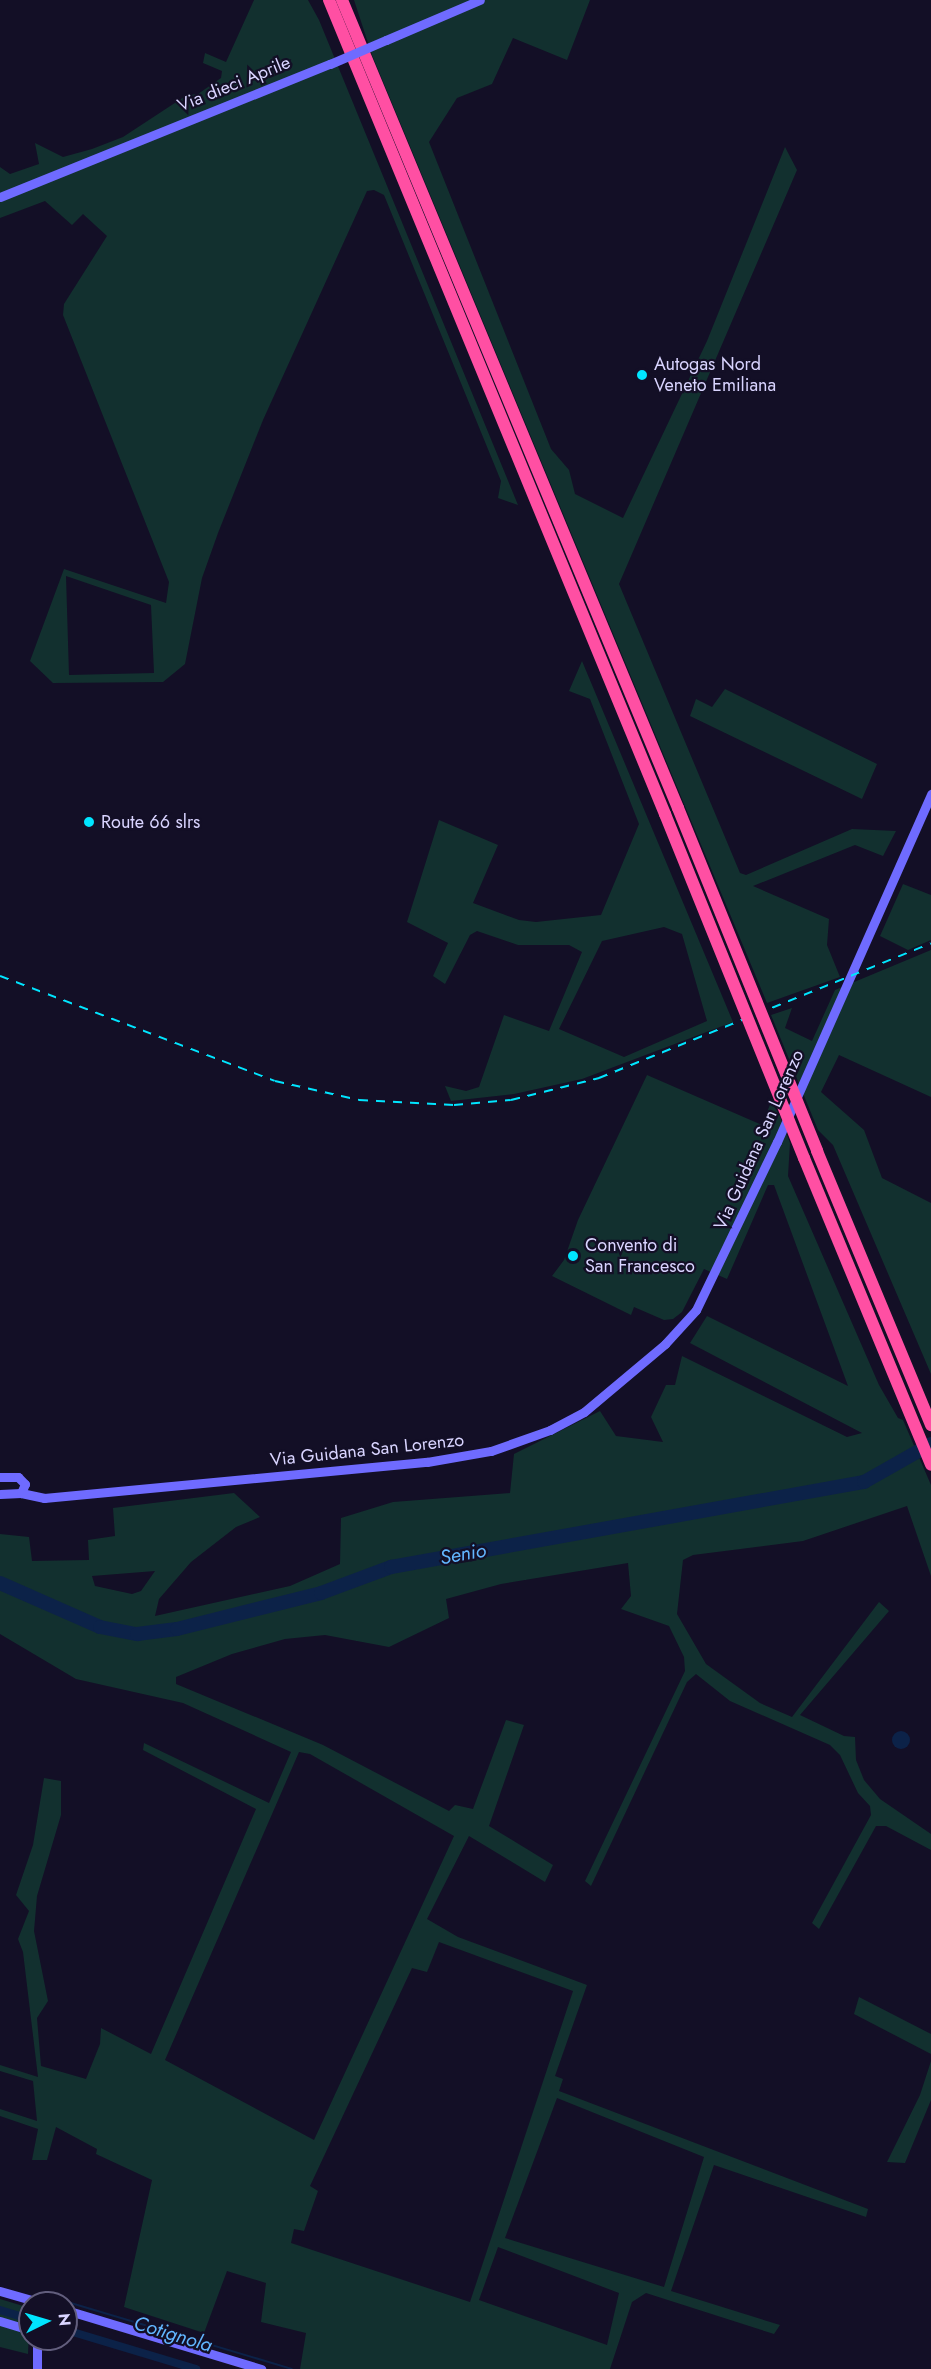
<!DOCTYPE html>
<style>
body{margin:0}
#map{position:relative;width:931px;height:2369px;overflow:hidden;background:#130f26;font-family:Jost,sans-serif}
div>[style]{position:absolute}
.green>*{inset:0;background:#12302f}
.water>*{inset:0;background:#0c2248}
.round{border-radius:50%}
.stream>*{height:2px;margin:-1px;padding:0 1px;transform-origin:1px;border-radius:1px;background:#0c2248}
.canal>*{height:8px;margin:-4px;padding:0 4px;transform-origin:4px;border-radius:4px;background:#0c2248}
.river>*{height:14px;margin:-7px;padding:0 7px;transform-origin:7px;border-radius:7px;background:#0c2248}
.secondary>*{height:9px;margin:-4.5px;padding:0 4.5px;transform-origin:4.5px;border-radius:4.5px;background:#6f6bff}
.highway>*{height:12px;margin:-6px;padding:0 6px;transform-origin:6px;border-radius:6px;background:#ff4fa3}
.rail>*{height:2px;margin-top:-1px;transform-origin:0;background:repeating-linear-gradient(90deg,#00e5ff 0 9px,transparent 0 17px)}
.secondary-bridge>*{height:9px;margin:-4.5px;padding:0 4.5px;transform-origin:4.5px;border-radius:4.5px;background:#6f6bff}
.highway-bridge>*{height:12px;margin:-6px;padding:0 6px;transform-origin:6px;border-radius:6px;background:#ff4fa3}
.dots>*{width:16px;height:16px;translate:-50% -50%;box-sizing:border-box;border:3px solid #130f26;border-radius:50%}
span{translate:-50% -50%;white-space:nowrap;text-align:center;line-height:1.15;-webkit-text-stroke:4.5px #130f26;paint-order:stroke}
.street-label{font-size:18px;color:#d9d4ff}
.poi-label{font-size:18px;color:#d9d4ff}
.left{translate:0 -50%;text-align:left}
.water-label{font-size:20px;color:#62b6ff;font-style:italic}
.north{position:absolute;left:18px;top:2291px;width:60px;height:60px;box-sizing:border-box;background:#130f26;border:2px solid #625e7d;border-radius:50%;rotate:85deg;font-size:16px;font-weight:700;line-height:24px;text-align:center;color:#d9d4ff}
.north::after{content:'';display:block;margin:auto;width:21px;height:27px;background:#00e5ff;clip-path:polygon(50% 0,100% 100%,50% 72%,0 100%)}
</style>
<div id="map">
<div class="green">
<div style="clip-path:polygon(evenodd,254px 0,308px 0,319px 20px,518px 505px,498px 498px,501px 481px,384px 195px,374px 190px,367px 191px,263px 420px,218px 533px,202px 578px,185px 664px,163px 682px,53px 683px,30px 661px,64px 569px,166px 603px,169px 582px,63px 315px,64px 304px,107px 236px,83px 214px,72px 225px,45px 201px,0 218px,0 167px,10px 174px,39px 164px,35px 143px,63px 157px,92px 149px,123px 137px,187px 95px,198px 94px,221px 78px,222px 71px,203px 63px,205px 53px,226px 62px,254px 0,66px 576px,151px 605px,154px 673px,69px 675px,66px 576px)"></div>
<div style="clip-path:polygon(354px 0,590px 0,567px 60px,513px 38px,492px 84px,457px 98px,429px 142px,551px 449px,569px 470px,575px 494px,623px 518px,707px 341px,785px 147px,797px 170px,619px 584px,740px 873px,746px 875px,852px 829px,896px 831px,883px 856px,855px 845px,753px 886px,829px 919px,827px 945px,840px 977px,767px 1003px,372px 55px)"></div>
<div style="clip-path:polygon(evenodd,582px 661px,733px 1022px,582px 1079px,514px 1094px,451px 1101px,445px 1086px,466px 1091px,479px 1087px,504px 1015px,549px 1031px,582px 952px,569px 945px,518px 945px,477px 931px,470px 935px,445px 984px,433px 976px,448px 943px,407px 922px,439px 820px,498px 845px,473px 903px,519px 920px,536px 922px,601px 915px,639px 824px,590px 699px,569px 691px,582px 661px,664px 927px,682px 934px,707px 1021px,624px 1057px,559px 1029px,602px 941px,664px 927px)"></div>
<div style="clip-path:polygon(725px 689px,877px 764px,862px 799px,690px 716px,696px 699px,712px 707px)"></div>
<div style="clip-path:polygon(903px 884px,931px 895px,931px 940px,908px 950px,880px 936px)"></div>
<div style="clip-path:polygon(931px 950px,931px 1097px,839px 1055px,821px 1092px,864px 1130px,882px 1178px,931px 1203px,931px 1374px,833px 1145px,818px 1130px,771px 1015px,792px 1008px,785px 1028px,812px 1041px,835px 990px)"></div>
<div style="clip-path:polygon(evenodd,647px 1075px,762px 1125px,771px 1102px,779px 1114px,790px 1143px,788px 1176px,879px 1385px,898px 1418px,903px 1420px,931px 1485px,931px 1576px,907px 1506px,803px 1541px,693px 1555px,683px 1560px,677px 1614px,706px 1664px,760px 1703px,792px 1717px,879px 1602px,889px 1611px,800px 1715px,844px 1736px,855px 1737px,856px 1760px,864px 1780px,880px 1799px,931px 1834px,931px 1850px,886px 1826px,876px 1826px,819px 1929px,812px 1923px,871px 1815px,870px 1806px,858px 1793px,840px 1755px,830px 1745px,730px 1701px,696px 1674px,687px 1682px,591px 1886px,585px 1881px,685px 1671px,684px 1657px,669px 1626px,621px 1609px,631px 1596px,628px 1563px,501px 1584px,446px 1599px,449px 1618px,389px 1647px,325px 1635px,285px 1639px,232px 1654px,176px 1677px,176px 1684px,323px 1745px,449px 1811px,455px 1805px,473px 1809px,506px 1720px,524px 1725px,489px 1826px,553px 1865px,545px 1882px,469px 1836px,427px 1919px,458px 1937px,587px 1985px,555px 2076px,563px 2079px,559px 2091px,868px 2209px,866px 2217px,714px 2165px,671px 2291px,780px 2325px,774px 2334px,646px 2293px,632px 2302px,610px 2369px,300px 2369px,306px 2333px,261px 2322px,266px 2283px,227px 2271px,204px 2333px,124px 2307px,152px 2180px,96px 2154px,97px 2149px,56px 2127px,47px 2160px,32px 2160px,38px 2129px,0 2116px,0 2109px,37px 2121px,33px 2081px,0 2071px,0 2065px,38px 2077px,23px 1952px,18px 1939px,29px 1911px,16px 1895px,33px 1845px,44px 1778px,61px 1781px,61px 1815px,37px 1896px,34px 1931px,48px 2001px,37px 2018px,41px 2066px,86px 2079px,100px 2044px,101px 2028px,151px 2054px,256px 1809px,143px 1750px,144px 1743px,269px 1803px,291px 1752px,183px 1703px,76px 1679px,0 1634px,0 1534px,29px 1537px,32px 1561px,89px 1560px,88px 1540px,115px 1536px,113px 1508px,234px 1493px,260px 1517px,236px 1527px,191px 1562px,159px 1599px,155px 1616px,290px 1586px,340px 1564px,341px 1518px,393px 1502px,510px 1493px,514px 1454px,600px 1411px,616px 1436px,663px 1442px,651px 1417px,666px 1385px,675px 1385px,682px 1356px,847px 1437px,862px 1433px,690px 1343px,707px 1316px,848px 1386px,774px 1185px,768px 1185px,727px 1279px,704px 1269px,682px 1312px,673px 1319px,664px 1320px,634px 1307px,631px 1315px,552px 1276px,564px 1260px,578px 1220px,647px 1075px,155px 1571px,141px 1591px,132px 1594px,95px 1586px,92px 1576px,155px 1571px,647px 1075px,299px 1752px,310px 1754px,454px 1836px,314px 2140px,165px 2060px,299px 1752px,647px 1075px,439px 1942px,573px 1991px,470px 2302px,291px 2243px,294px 2229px,304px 2231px,318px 2191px,310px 2186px,412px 1968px,427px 1972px,439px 1942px,647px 1075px,557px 2098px,704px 2157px,664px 2287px,505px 2238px,557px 2098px,647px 1075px,498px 2247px,619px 2293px,607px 2345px,479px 2300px,498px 2247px)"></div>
<div style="clip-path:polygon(859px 1997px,931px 2034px,931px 2054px,854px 2014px)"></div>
<div style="clip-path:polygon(931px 2061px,931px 2100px,905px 2163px,887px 2162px,920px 2095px)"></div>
<div style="clip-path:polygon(0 2299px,30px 2308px,28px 2354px,0 2347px)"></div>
</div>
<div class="water">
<div class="round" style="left:892px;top:1731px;width:18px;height:18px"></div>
</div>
<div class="stream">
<div style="left:54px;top:2298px;width:248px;rotate:16.6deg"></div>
</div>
<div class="canal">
<div style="left:0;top:2310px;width:31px;rotate:17deg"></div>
<div style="left:66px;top:2330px;width:136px;rotate:16.7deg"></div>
</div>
<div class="river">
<div style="left:0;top:1583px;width:109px;rotate:23.7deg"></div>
<div style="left:100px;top:1627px;width:38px;rotate:11deg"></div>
<div style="left:137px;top:1634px;width:40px;rotate:-7.1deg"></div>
<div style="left:177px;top:1629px;width:148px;rotate:-14deg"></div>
<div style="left:321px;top:1593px;width:75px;rotate:-20.4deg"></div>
<div style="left:391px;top:1567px;width:481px;rotate:-10.2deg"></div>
<div style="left:864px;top:1482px;width:77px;rotate:-29.6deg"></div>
</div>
<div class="secondary">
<div style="left:386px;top:40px;width:102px;rotate:-23.1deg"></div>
<div style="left:0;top:197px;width:356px;rotate:-22deg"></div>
<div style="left:0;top:1477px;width:18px"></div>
<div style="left:18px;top:1477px;width:10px;rotate:45deg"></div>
<div style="left:25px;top:1484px;width:10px;rotate:114deg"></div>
<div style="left:21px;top:1493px;width:21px;rotate:177deg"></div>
<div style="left:21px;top:1493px;width:24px;rotate:12deg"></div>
<div style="left:44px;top:1498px;width:385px;rotate:-5.4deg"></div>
<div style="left:427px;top:1462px;width:65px;rotate:-9.8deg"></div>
<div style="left:491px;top:1451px;width:63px;rotate:-19.6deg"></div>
<div style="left:550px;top:1430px;width:38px;rotate:-28deg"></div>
<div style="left:584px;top:1412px;width:106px;rotate:-40deg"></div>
<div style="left:665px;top:1344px;width:46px;rotate:-47.6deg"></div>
<div style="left:696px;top:1310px;width:187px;rotate:-64.3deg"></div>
<div style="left:777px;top:1142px;width:381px;rotate:-66.1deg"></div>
<div style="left:0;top:2291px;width:44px;rotate:15.9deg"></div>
<div style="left:66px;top:2310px;width:204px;rotate:16.8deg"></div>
<div style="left:0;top:2321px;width:31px;rotate:17deg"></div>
<div style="left:37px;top:2369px;width:30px;rotate:-90deg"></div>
</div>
<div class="highway">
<div style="left:329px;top:0;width:881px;rotate:67.57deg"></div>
<div style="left:342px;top:0;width:875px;rotate:67.42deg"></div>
<div style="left:817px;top:1151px;width:297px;rotate:67.4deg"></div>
<div style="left:804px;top:1158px;width:332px;rotate:67.5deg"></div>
</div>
<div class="rail">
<div style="left:0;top:976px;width:294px;rotate:20.9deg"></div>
<div style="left:275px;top:1081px;width:86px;rotate:12.7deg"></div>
<div style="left:359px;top:1100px;width:95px;rotate:3deg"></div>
<div style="left:454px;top:1105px;width:57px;rotate:-5deg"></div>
<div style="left:511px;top:1100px;width:91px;rotate:-14deg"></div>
<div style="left:599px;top:1078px;width:358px;rotate:-22.1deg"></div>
</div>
<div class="secondary-bridge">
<div style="left:330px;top:64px;width:61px;rotate:-23.2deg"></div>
</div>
<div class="highway-bridge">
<div style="left:678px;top:808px;width:370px;rotate:67.9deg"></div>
<div style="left:665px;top:814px;width:371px;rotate:68deg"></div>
</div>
<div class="dots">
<div style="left:642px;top:375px;background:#00e5ff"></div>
<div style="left:89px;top:822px;background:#00e5ff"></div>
<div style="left:573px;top:1256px;background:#00e5ff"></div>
</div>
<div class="street-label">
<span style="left:234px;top:84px;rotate:-22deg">Via dieci Aprile</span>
<span style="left:759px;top:1140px;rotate:-66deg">Via Guidana San Lorenzo</span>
<span style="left:367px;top:1450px;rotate:-6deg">Via Guidana San Lorenzo</span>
</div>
<div class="poi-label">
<span class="left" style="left:654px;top:375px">Autogas Nord<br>Veneto Emiliana</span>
<span class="left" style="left:101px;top:822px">Route 66 slrs</span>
<span class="left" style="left:585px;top:1256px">Convento di<br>San Francesco</span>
</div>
<div class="water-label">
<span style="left:463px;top:1554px;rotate:-10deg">Senio</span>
<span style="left:173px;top:2334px;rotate:17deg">Cotignola</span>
</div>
<div class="north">N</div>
</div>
